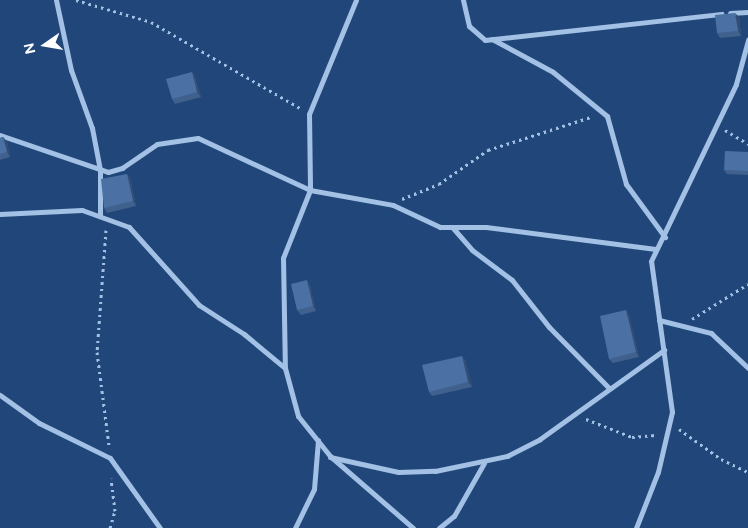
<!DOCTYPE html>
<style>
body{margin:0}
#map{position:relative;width:748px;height:528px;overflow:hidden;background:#21477a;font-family:Figtree,sans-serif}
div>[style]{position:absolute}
.path>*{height:3px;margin-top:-1.5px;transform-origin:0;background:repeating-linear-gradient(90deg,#a3c0e5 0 2.5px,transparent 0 6.5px)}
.minor>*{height:5px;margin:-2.5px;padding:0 2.5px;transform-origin:2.5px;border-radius:2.5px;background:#a3c0e5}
.wall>*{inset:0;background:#40608d}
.shaded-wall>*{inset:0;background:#344e73}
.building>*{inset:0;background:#4a70a4}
span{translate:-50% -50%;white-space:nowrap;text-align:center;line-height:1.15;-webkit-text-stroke:4.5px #21477a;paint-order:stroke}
.north{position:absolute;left:20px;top:20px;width:50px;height:50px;-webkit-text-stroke:4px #21477a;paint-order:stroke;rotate:257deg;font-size:14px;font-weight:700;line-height:20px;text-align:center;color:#fff}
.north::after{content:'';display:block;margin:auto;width:18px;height:22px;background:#fff;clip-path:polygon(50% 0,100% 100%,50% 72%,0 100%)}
</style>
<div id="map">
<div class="path">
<div style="left:76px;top:0;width:78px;rotate:16.3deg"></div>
<div style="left:151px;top:22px;width:172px;rotate:30deg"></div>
<div style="left:725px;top:130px;width:27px;rotate:31deg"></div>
<div style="left:402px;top:199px;width:40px;rotate:-22deg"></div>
<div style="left:439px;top:184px;width:60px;rotate:-34.8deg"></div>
<div style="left:488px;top:150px;width:108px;rotate:-17.8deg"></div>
<div style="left:106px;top:230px;width:122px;rotate:94.2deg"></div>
<div style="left:97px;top:352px;width:95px;rotate:82.7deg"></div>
<div style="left:692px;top:319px;width:66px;rotate:-32deg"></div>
<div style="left:586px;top:419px;width:49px;rotate:21.4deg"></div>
<div style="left:632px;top:437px;width:24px;rotate:-5deg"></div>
<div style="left:679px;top:429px;width:52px;rotate:35.5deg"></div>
<div style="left:721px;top:459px;width:30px;rotate:26deg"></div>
<div style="left:110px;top:528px;width:18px;rotate:-74deg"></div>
<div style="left:115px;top:511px;width:33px;rotate:-97deg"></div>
</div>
<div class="minor">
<div style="left:56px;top:0;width:72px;rotate:77.9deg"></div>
<div style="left:71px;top:70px;width:62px;rotate:70.1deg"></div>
<div style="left:92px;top:128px;width:43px;rotate:79.2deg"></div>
<div style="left:100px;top:170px;width:44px;rotate:90deg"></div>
<div style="left:356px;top:0;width:123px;rotate:112.4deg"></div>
<div style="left:309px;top:114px;width:76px;rotate:89.2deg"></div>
<div style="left:310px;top:190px;width:73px;rotate:111.7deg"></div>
<div style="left:283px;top:258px;width:110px;rotate:89deg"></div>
<div style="left:285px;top:368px;width:50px;rotate:74.8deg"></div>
<div style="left:298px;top:416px;width:51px;rotate:51.3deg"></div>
<div style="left:330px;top:456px;width:110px;rotate:40.9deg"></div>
<div style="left:463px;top:0;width:27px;rotate:77deg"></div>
<div style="left:469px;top:26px;width:21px;rotate:41deg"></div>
<div style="left:485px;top:40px;width:238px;rotate:-6.3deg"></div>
<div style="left:730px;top:13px;width:18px;rotate:-3deg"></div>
<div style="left:492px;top:39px;width:69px;rotate:28.4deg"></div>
<div style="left:553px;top:72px;width:70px;rotate:39.2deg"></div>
<div style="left:607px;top:116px;width:71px;rotate:74.4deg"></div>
<div style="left:626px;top:184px;width:66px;rotate:53.7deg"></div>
<div style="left:0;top:135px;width:114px;rotate:18.9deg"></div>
<div style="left:108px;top:172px;width:15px;rotate:-16deg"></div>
<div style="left:122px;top:168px;width:42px;rotate:-34.4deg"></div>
<div style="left:157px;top:144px;width:41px;rotate:-8.3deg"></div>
<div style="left:198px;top:138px;width:123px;rotate:24.9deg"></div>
<div style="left:310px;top:190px;width:84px;rotate:10.2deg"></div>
<div style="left:393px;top:205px;width:52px;rotate:25.1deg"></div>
<div style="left:440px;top:227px;width:46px"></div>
<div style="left:486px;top:227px;width:171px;rotate:7.4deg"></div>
<div style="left:0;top:214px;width:82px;rotate:-2.8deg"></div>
<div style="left:82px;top:210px;width:50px;rotate:19.9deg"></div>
<div style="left:129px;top:227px;width:105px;rotate:48.1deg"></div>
<div style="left:199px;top:305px;width:54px;rotate:32.8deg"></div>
<div style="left:244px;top:334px;width:53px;rotate:39.7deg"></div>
<div style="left:453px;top:228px;width:29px;rotate:49deg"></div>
<div style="left:472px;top:250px;width:50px;rotate:36.9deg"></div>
<div style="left:512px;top:280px;width:60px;rotate:51.8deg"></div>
<div style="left:549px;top:327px;width:86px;rotate:45.5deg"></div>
<div style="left:659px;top:320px;width:54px;rotate:14deg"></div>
<div style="left:711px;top:333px;width:51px;rotate:43.4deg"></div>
<div style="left:0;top:395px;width:48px;rotate:35.7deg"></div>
<div style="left:39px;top:423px;width:79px;rotate:26.2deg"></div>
<div style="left:110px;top:458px;width:86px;rotate:54.5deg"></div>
<div style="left:330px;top:457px;width:70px;rotate:12.4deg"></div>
<div style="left:398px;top:472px;width:37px;rotate:-2deg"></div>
<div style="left:435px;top:471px;width:74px;rotate:-11.8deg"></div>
<div style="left:507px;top:456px;width:37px;rotate:-27deg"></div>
<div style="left:540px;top:439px;width:153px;rotate:-35.7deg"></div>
<div style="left:295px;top:528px;width:43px;rotate:-64deg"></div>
<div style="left:314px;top:489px;width:49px;rotate:-85.3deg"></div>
<div style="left:439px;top:528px;width:19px;rotate:-39deg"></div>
<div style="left:454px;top:516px;width:61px;rotate:-60.5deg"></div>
<div style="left:636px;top:528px;width:60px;rotate:-68.6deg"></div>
<div style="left:658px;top:472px;width:62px;rotate:-76.9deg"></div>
<div style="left:672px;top:412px;width:152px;rotate:-97.9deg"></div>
<div style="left:651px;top:261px;width:196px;rotate:-64.3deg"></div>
<div style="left:736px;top:84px;width:46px;rotate:-74.7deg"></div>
</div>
<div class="wall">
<div style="clip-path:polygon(739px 17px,741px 36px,720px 38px,717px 33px)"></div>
<div style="clip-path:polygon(192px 72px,195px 77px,201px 97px,175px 104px,172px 99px)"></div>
<div style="clip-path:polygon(3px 137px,7px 142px,10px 157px,0 160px,0 138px)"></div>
<div style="clip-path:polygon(748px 152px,748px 175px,727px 174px,724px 170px)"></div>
<div style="clip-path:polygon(127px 174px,130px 178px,136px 206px,107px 213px,104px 208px)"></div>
<div style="clip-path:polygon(310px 285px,316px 311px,301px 315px,297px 310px)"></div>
<div style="clip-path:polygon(629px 315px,639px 357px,613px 363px,609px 359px)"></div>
<div style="clip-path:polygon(462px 356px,465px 360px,472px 387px,432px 396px,429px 392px)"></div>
</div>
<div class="shaded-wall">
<div style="clip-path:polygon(735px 13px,739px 17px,741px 36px,738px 31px)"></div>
<div style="clip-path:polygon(192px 72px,195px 77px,201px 97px,197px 92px)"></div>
<div style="clip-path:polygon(3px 137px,7px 142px,10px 157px,7px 152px)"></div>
<div style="clip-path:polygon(127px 174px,130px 178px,136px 206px,133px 201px)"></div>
<div style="clip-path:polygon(307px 280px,310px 285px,316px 311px,313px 306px)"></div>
<div style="clip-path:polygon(626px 310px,629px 315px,639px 357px,636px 352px)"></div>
<div style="clip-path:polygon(462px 356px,465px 360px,472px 387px,468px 382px)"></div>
</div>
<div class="building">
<div style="clip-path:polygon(735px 13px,738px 31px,717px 33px,715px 15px)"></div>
<div style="clip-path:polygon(192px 72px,197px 92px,172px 99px,166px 79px)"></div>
<div style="clip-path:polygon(3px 137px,7px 152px,0 154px,0 138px)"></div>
<div style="clip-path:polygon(725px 151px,748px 152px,748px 171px,724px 170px)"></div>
<div style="clip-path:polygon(127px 174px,133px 201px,104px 208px,101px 179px)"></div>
<div style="clip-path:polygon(307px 280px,313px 306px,297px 310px,291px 284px)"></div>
<div style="clip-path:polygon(626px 310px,636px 352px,609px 359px,600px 316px)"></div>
<div style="clip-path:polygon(462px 356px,468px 382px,429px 392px,422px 365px)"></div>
</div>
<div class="north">N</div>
</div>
